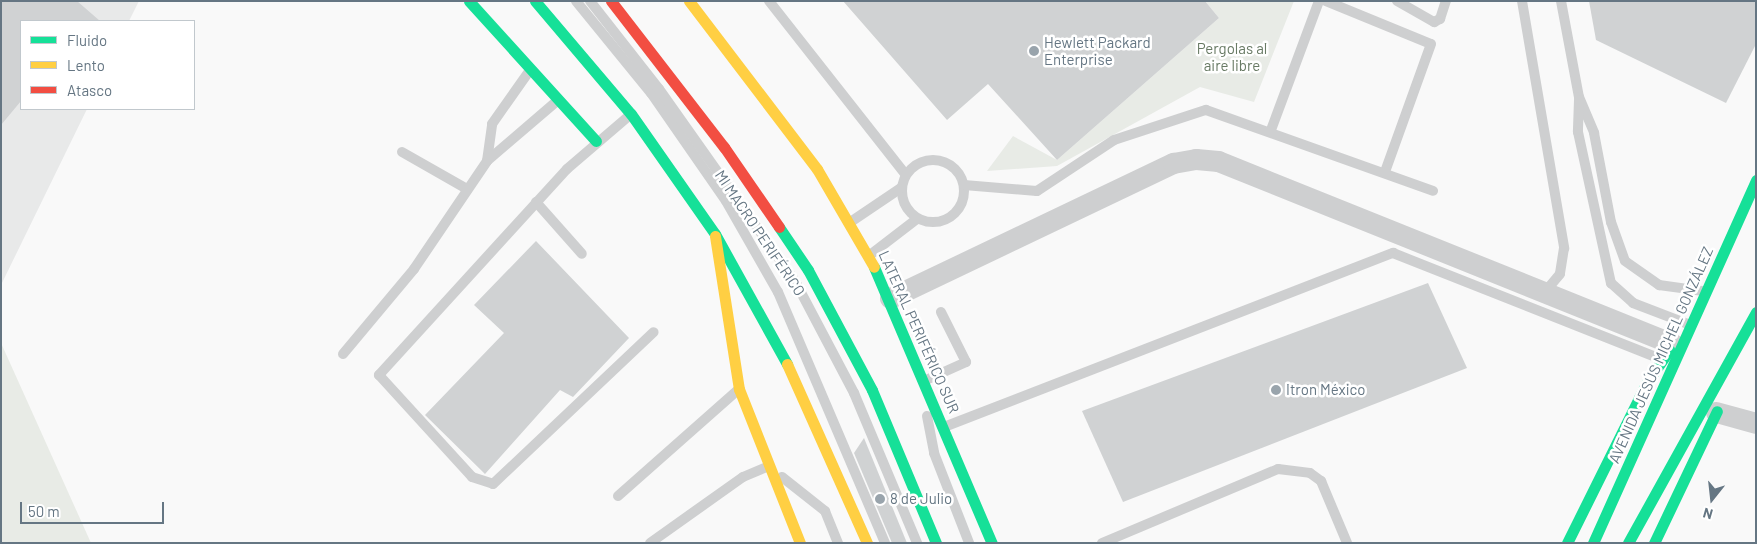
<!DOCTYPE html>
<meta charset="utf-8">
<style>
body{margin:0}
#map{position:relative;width:1757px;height:544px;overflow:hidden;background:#f9f9f9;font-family:Barlow,sans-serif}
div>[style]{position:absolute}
.built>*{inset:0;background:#e8e9e9}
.green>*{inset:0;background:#e8ebe6}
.building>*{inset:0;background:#d0d2d3}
.lane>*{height:10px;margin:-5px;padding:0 5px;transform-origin:5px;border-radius:5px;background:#cecfd0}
.lane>.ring{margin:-5px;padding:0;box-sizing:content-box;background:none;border:10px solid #cecfd0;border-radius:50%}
.street>*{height:21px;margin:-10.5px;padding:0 10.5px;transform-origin:10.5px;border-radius:10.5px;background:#cecfd0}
.fast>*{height:11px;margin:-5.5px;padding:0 5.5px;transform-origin:5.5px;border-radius:5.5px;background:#16e098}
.slow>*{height:11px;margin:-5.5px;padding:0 5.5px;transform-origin:5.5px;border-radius:5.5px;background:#ffcf43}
.jam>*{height:11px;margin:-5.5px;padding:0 5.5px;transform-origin:5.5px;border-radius:5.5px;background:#f24e42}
.dots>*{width:14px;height:14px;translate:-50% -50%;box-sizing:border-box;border:2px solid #fff;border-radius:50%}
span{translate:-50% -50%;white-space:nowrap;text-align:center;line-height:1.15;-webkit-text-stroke:5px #fff;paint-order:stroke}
.poi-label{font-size:15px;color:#657683}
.left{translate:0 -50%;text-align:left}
.park-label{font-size:15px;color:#687a64}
.street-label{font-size:15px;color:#657683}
.frame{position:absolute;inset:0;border:2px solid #657683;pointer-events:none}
.legend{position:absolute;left:20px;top:20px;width:175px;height:90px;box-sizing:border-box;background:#fff;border:1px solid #c1c8cd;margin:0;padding:6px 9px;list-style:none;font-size:15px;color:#657683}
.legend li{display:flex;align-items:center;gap:10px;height:25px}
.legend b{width:25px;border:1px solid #c1c8cd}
.north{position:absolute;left:1687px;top:474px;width:50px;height:50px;-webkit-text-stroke:4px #fff;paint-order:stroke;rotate:196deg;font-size:14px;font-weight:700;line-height:20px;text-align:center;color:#657683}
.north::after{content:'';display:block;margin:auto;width:18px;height:22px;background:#657683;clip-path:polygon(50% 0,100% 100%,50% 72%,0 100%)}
.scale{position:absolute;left:20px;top:502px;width:144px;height:22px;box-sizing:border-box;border:2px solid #657683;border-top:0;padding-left:6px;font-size:15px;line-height:18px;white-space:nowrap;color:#657683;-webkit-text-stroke:4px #fff;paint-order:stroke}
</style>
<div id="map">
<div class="built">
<div style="clip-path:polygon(1px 1px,139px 1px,129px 21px,21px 21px,21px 109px,87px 109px,1px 285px)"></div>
</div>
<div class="green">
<div style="clip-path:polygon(1205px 1px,1294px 1px,1254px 102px,1200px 87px,1057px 166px,987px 171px,1013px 136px,1057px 160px,1219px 18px)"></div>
<div style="clip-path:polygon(1px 343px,91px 543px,1px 543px)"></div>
</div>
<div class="building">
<div style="clip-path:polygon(1px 1px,77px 1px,100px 21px,21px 21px,21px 101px,1px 125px)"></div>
<div style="clip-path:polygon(843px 1px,1205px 1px,1219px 18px,1057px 160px,988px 84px,947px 120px)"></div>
<div style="clip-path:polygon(1589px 1px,1756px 1px,1756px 44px,1726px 103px,1596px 40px)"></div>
<div style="clip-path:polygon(536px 241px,629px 338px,573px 397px,560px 390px,485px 474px,425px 415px,504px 333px,474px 305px)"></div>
<div style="clip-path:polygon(1428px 283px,1467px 368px,1123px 502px,1082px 411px)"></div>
<div style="clip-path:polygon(864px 438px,907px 543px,892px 543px,854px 453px)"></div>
</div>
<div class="lane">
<div style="left:576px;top:1px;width:119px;rotate:50.8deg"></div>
<div style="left:651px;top:93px;width:131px;rotate:55.2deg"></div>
<div style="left:726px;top:201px;width:105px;rotate:60.3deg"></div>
<div style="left:778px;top:292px;width:273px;rotate:66.9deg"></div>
<div style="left:590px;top:1px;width:112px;rotate:51.9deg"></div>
<div style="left:659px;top:89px;width:235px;rotate:54.7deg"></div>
<div style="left:795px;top:281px;width:127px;rotate:62.2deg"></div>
<div style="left:854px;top:393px;width:163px;rotate:67.2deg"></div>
<div style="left:769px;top:1px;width:221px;rotate:51.8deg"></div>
<div style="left:1326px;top:1px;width:113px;rotate:22.3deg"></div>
<div style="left:1431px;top:44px;width:136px;rotate:109.8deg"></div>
<div style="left:1397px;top:1px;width:43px;rotate:29.6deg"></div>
<div style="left:1434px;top:22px;width:7px;rotate:-27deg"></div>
<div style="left:1440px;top:19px;width:19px;rotate:-72deg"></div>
<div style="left:1522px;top:1px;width:251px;rotate:80.3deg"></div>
<div style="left:1564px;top:248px;width:26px;rotate:99deg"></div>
<div style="left:1560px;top:274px;width:25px;rotate:130deg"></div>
<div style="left:1561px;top:1px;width:98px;rotate:79.4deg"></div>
<div style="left:1579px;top:97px;width:39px;rotate:67deg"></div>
<div style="left:1594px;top:133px;width:91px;rotate:79.2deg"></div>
<div style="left:1611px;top:222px;width:41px;rotate:70.3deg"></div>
<div style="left:1625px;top:261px;width:42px;rotate:35.2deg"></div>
<div style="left:1659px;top:285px;width:43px;rotate:7.9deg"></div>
<div style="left:1579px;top:100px;width:32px;rotate:92deg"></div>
<div style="left:1578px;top:132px;width:155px;rotate:77.7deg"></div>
<div style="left:1611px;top:283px;width:30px;rotate:42deg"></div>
<div style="left:1633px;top:303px;width:59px;rotate:20.9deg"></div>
<div style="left:630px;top:115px;width:83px;rotate:139.4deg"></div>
<div style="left:567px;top:169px;width:279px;rotate:132.4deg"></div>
<div style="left:379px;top:375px;width:138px;rotate:47.6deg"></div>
<div style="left:472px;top:477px;width:22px;rotate:18deg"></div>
<div style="left:493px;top:484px;width:221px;rotate:-43.4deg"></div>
<div style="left:1271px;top:130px;width:138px;rotate:-69.6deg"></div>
<div style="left:402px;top:152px;width:75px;rotate:29.6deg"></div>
<div class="ring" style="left:902px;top:160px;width:52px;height:52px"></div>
<div style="left:487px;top:161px;width:37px;rotate:-82deg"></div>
<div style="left:492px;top:124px;width:66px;rotate:-54.9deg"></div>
<div style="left:964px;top:185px;width:73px;rotate:4.7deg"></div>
<div style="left:1037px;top:191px;width:92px;rotate:-33.5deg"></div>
<div style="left:1114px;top:140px;width:97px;rotate:-18.1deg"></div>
<div style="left:1206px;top:110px;width:241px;rotate:19.6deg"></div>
<div style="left:536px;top:202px;width:69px;rotate:48.5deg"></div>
<div style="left:852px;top:221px;width:59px;rotate:-34deg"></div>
<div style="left:870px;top:255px;width:59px;rotate:-37.5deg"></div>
<div style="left:343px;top:354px;width:111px;rotate:-50.1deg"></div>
<div style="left:414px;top:269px;width:130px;rotate:-55.9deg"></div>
<div style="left:487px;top:161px;width:92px;rotate:-40.6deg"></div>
<div style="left:926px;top:380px;width:44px;rotate:-24.2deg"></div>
<div style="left:966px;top:362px;width:56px;rotate:-116.6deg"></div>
<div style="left:927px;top:416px;width:38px;rotate:79deg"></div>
<div style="left:934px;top:453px;width:97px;rotate:68.7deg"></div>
<div style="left:944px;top:427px;width:482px;rotate:-21.2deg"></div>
<div style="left:1393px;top:253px;width:288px;rotate:21.6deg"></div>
<div style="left:782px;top:477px;width:55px;rotate:38.3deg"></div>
<div style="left:825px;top:511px;width:35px;rotate:68deg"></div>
<div style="left:618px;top:496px;width:160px;rotate:-41.5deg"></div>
<div style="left:650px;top:543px;width:114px;rotate:-35.4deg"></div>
<div style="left:743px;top:477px;width:28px;rotate:-23deg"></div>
<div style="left:1102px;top:543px;width:191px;rotate:-22.8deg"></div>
<div style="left:1278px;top:469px;width:32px;rotate:7deg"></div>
<div style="left:1310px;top:473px;width:14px;rotate:36deg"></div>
<div style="left:1321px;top:481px;width:67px;rotate:67.2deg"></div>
</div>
<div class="street">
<div style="left:890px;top:298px;width:314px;rotate:-25.5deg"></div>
<div style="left:1173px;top:163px;width:23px;rotate:-10deg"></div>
<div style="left:1196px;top:159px;width:22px;rotate:5deg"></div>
<div style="left:1218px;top:161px;width:491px;rotate:21.9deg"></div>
<div style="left:1716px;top:412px;width:41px;rotate:15.4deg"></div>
</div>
<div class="fast">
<div style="left:469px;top:1px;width:189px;rotate:47.8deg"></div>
<div style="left:535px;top:1px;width:148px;rotate:49.7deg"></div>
<div style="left:631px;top:114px;width:146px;rotate:55deg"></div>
<div style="left:715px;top:234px;width:149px;rotate:61deg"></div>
<div style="left:779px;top:227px;width:52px;rotate:56deg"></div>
<div style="left:808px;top:270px;width:136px;rotate:61.9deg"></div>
<div style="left:872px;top:390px;width:166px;rotate:67.3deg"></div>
<div style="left:874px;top:267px;width:300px;rotate:66.9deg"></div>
<div style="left:1567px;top:543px;width:180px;rotate:-63.6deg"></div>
<div style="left:1647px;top:382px;width:39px;rotate:-55deg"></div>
<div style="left:1593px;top:543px;width:398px;rotate:-65.8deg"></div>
<div style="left:1628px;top:543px;width:264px;rotate:-61deg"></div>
<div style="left:1654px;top:543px;width:146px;rotate:-64.5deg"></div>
</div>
<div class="slow">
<div style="left:689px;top:1px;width:211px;rotate:52.7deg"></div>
<div style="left:817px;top:169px;width:113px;rotate:59.8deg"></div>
<div style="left:715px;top:236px;width:155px;rotate:81.1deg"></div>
<div style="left:739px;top:389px;width:166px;rotate:68.4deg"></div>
<div style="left:787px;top:364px;width:196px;rotate:65.9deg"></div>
</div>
<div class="jam">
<div style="left:611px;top:1px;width:185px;rotate:52.3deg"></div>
<div style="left:724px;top:147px;width:97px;rotate:55.5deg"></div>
</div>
<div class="dots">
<div style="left:1034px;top:51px;background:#99a4ac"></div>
<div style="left:1276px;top:390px;background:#99a4ac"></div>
<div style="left:880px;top:499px;background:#99a4ac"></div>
</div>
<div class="poi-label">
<span class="left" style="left:1044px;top:51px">Hewlett Packard<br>Enterprise</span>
<span class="left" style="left:1286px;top:390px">Itron México</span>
<span class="left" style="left:890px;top:499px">8 de Julio</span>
</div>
<div class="park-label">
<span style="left:1232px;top:57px">Pergolas al<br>aire libre</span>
</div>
<div class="street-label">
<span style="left:760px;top:233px;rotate:56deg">MI MACRO PERIFÉRICO</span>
<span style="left:919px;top:332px;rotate:66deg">LATERAL PERIFÉRICO SUR</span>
<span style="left:1661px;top:355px;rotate:-66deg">AVENIDA JESÚS MICHEL GONZÁLEZ</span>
</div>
<div class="frame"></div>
<ul class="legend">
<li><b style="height:6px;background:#16e098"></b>Fluido</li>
<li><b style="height:6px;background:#ffcf43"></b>Lento</li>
<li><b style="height:6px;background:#f24e42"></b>Atasco</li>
</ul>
<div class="north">N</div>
<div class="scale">50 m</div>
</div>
